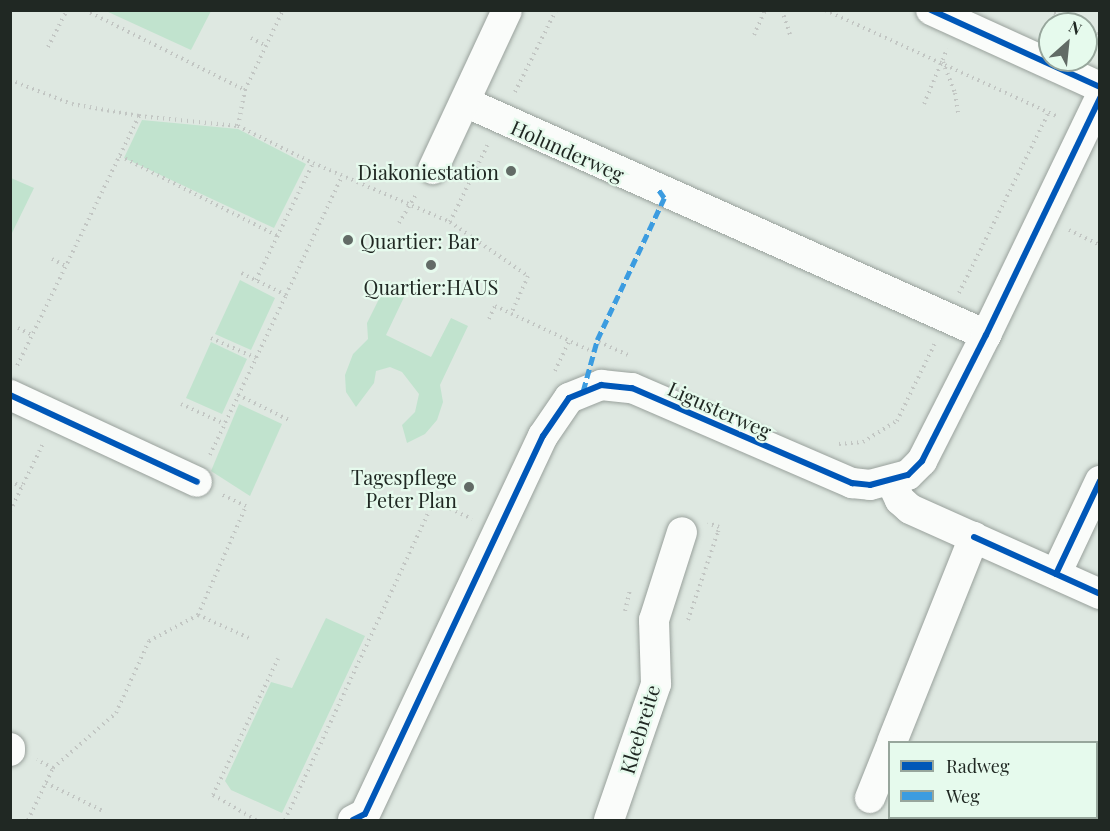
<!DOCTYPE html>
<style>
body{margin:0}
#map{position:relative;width:1110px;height:831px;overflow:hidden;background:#dee8e1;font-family:"Playfair Display",serif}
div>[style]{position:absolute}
.green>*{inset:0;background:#c1e3ce}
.path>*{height:4px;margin-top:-2px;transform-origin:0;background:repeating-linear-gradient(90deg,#c2c6c3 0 1.5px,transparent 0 6px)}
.roads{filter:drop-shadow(0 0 2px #99a19c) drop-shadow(0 0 2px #99a19c)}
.minor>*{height:30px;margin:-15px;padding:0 15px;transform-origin:15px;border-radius:15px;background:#fafcfa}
.quiet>*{height:4.5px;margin-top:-2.25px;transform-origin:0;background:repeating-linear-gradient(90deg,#3c9ce0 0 9px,transparent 0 13.5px)}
.cycleway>*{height:6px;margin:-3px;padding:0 3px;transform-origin:3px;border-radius:3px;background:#0057b8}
.dots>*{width:16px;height:16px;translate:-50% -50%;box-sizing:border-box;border:3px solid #e6faed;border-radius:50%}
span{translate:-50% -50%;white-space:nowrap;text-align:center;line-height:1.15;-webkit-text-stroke:4.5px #e6faed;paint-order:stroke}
.street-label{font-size:20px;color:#202823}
.poi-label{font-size:20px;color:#202823}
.right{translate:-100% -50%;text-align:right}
.left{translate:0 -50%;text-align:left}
.frame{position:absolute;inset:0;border:12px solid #202823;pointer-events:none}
.legend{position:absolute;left:888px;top:741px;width:210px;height:78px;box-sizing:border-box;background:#e6faed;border:2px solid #97a69c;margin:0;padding:8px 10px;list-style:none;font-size:18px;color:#202823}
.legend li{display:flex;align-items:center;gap:12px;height:30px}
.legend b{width:30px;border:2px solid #97a69c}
.north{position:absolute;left:1038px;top:12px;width:60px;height:60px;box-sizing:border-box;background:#e6faed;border:2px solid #97a69c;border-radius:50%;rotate:27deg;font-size:16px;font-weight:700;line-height:24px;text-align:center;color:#202823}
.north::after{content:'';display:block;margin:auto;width:21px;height:27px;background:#626b66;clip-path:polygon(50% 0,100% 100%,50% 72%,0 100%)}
</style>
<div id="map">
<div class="green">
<div style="clip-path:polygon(106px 11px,211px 11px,191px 50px)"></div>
<div style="clip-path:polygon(142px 120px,238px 129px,306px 164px,274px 228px,124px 158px)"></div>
<div style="clip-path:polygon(11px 178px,34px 188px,11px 235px)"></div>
<div style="clip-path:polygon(240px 280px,275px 298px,251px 350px,215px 334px)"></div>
<div style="clip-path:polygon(388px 281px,407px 291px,386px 335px,431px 357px,451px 318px,468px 326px,440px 385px,443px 402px,437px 420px,425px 434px,407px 443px,402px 425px,415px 412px,419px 394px,402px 372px,390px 367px,376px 371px,374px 383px,356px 407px,346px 392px,345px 375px,353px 354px,368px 339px,367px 323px)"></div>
<div style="clip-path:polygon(211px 342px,247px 359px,222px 414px,186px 398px)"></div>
<div style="clip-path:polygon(239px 404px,282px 424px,250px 496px,211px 471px)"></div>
<div style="clip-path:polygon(326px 618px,365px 636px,282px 813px,231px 790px,225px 781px,271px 682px,292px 688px)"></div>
</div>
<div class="path">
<div style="left:85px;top:10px;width:179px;rotate:26.6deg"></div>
<div style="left:782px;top:10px;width:29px;rotate:72deg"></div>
<div style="left:825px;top:10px;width:257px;rotate:24.6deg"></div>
<div style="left:1049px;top:10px;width:31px;rotate:27deg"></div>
<div style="left:1086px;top:28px;width:16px;rotate:27deg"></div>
<div style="left:754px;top:35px;width:27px;rotate:-66deg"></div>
<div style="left:251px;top:38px;width:17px;rotate:28deg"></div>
<div style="left:48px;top:47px;width:42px;rotate:-62.8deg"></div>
<div style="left:943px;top:62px;width:33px;rotate:69deg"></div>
<div style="left:955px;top:93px;width:20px;rotate:81deg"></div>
<div style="left:10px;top:80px;width:66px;rotate:21.2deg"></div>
<div style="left:72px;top:104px;width:68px;rotate:10.2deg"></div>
<div style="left:139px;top:116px;width:280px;rotate:116deg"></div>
<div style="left:515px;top:92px;width:92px;rotate:-63.4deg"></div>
<div style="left:924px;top:104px;width:60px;rotate:-67.3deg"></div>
<div style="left:139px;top:116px;width:100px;rotate:5.8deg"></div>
<div style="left:238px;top:126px;width:84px;rotate:26.3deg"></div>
<div style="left:313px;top:163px;width:149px;rotate:23.3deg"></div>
<div style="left:450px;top:222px;width:87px;rotate:-64deg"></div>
<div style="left:238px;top:126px;width:37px;rotate:-79deg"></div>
<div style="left:245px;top:90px;width:89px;rotate:-64.6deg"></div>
<div style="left:120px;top:156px;width:177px;rotate:26.9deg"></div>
<div style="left:450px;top:222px;width:95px;rotate:34.7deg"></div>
<div style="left:528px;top:276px;width:42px;rotate:114.1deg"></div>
<div style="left:399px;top:223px;width:35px;rotate:-59deg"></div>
<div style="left:1069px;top:230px;width:34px;rotate:26deg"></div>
<div style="left:52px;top:259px;width:16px;rotate:27deg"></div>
<div style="left:256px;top:280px;width:130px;rotate:-64deg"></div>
<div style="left:959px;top:293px;width:202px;rotate:-63.6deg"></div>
<div style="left:286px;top:295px;width:132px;rotate:-64.8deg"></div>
<div style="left:489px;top:319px;width:14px;rotate:-65deg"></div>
<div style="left:495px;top:306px;width:108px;rotate:25.1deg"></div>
<div style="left:593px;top:352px;width:12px;rotate:-59deg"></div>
<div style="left:599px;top:342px;width:34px;rotate:24deg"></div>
<div style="left:18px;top:328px;width:16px;rotate:27deg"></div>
<div style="left:211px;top:338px;width:49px;rotate:24deg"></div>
<div style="left:555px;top:371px;width:33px;rotate:-65deg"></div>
<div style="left:238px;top:395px;width:59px;rotate:26.1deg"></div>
<div style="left:181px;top:404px;width:48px;rotate:24.4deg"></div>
<div style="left:839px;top:444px;width:24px;rotate:-5deg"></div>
<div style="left:863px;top:442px;width:40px;rotate:-32deg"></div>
<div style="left:897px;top:421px;width:87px;rotate:-64deg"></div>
<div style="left:210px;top:455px;width:177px;rotate:-64.6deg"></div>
<div style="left:286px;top:295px;width:50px;rotate:-153.9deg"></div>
<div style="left:10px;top:481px;width:13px;rotate:27deg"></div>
<div style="left:10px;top:511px;width:77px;rotate:-63.8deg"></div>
<div style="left:625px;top:611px;width:22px;rotate:-77deg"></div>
<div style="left:198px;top:615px;width:56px;rotate:24.3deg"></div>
<div style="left:688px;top:620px;width:93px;rotate:-71.2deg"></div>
<div style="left:718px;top:532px;width:5px;rotate:-79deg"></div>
<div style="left:719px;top:527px;width:12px;rotate:-160deg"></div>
<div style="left:53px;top:768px;width:84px;rotate:-41.1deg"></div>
<div style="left:116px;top:713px;width:79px;rotate:-65.4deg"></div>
<div style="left:149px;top:641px;width:55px;rotate:-28deg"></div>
<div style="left:198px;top:615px;width:119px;rotate:-66.2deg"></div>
<div style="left:246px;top:506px;width:26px;rotate:-155deg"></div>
<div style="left:46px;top:783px;width:66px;rotate:26.2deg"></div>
<div style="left:28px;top:820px;width:58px;rotate:-64.3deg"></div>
<div style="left:53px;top:768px;width:18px;rotate:-153deg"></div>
<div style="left:256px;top:820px;width:50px;rotate:-149.8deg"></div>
<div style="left:213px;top:795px;width:151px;rotate:-64.5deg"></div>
<div style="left:285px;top:820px;width:352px;rotate:-65deg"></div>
<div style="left:434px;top:501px;width:42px;rotate:25.3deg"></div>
</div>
<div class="roads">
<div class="minor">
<div style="left:931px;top:10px;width:186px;rotate:24.5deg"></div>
<div style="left:465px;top:102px;width:571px;rotate:24.09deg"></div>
<div style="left:433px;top:169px;width:175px;rotate:-65deg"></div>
<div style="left:10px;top:395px;width:206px;rotate:24.9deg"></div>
<div style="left:891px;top:481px;width:21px;rotate:65deg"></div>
<div style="left:900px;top:500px;width:13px;rotate:42deg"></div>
<div style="left:910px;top:509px;width:208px;rotate:24.1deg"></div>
<div style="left:1056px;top:574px;width:103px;rotate:-64.7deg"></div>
<div style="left:892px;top:742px;width:221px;rotate:-68.2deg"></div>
<div style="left:10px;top:748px;width:3px;rotate:90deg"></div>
<div style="left:870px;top:798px;width:54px;rotate:-68.2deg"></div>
<div style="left:353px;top:820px;width:13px;rotate:-27deg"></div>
<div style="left:365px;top:814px;width:418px;rotate:-64.8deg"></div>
<div style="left:543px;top:436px;width:46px;rotate:-55.6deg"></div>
<div style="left:569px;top:398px;width:35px;rotate:-22deg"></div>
<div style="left:601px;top:385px;width:31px;rotate:6deg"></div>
<div style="left:632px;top:388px;width:240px;rotate:23.4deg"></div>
<div style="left:852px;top:483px;width:18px;rotate:6deg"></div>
<div style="left:870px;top:485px;width:39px;rotate:-15deg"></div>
<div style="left:908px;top:475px;width:20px;rotate:-45deg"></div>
<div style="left:922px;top:461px;width:141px;rotate:-63.1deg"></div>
<div style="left:986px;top:335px;width:263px;rotate:-64.3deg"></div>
<div style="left:609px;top:820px;width:144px;rotate:-70.9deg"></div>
<div style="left:656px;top:684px;width:64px;rotate:-91.8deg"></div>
<div style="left:654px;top:620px;width:92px;rotate:-72.3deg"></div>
</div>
</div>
<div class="quiet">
<div style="left:583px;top:391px;width:53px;rotate:-74.6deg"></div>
<div style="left:597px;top:340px;width:157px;rotate:-64.7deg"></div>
<div style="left:664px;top:198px;width:12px;rotate:-125deg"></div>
</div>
<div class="cycleway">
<div style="left:931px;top:10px;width:186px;rotate:24.5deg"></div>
<div style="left:10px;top:395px;width:206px;rotate:24.9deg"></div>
<div style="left:974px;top:537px;width:138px;rotate:24.3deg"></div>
<div style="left:1056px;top:574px;width:103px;rotate:-64.7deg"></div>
<div style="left:353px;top:820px;width:13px;rotate:-27deg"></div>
<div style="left:365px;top:814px;width:418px;rotate:-64.8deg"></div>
<div style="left:543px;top:436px;width:46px;rotate:-55.6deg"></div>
<div style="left:569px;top:398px;width:35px;rotate:-22deg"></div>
<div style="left:601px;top:385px;width:31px;rotate:6deg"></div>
<div style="left:632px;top:388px;width:240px;rotate:23.4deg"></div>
<div style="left:852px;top:483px;width:18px;rotate:6deg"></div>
<div style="left:870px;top:485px;width:39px;rotate:-15deg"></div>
<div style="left:908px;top:475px;width:20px;rotate:-45deg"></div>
<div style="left:922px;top:461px;width:141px;rotate:-63.1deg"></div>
<div style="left:986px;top:335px;width:263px;rotate:-64.3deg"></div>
</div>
<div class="dots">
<div style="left:511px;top:171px;background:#626b66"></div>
<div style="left:348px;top:240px;background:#626b66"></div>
<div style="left:431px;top:265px;background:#626b66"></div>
<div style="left:469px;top:487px;background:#626b66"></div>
</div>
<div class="street-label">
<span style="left:568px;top:150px;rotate:24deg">Holunderweg</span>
<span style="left:720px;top:409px;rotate:24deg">Ligusterweg</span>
<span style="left:639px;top:729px;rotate:-73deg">Kleebreite</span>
</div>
<div class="poi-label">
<span class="right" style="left:499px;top:171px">Diakoniestation</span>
<span class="left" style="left:360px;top:240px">Quartier: Bar</span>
<span style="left:431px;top:286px">Quartier:HAUS</span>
<span class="right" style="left:457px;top:488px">Tagespflege<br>Peter Plan</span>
</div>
<div class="frame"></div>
<ul class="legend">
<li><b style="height:8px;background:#0057b8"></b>Radweg</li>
<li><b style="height:8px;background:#3c9ce0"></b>Weg</li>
</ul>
<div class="north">N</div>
</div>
